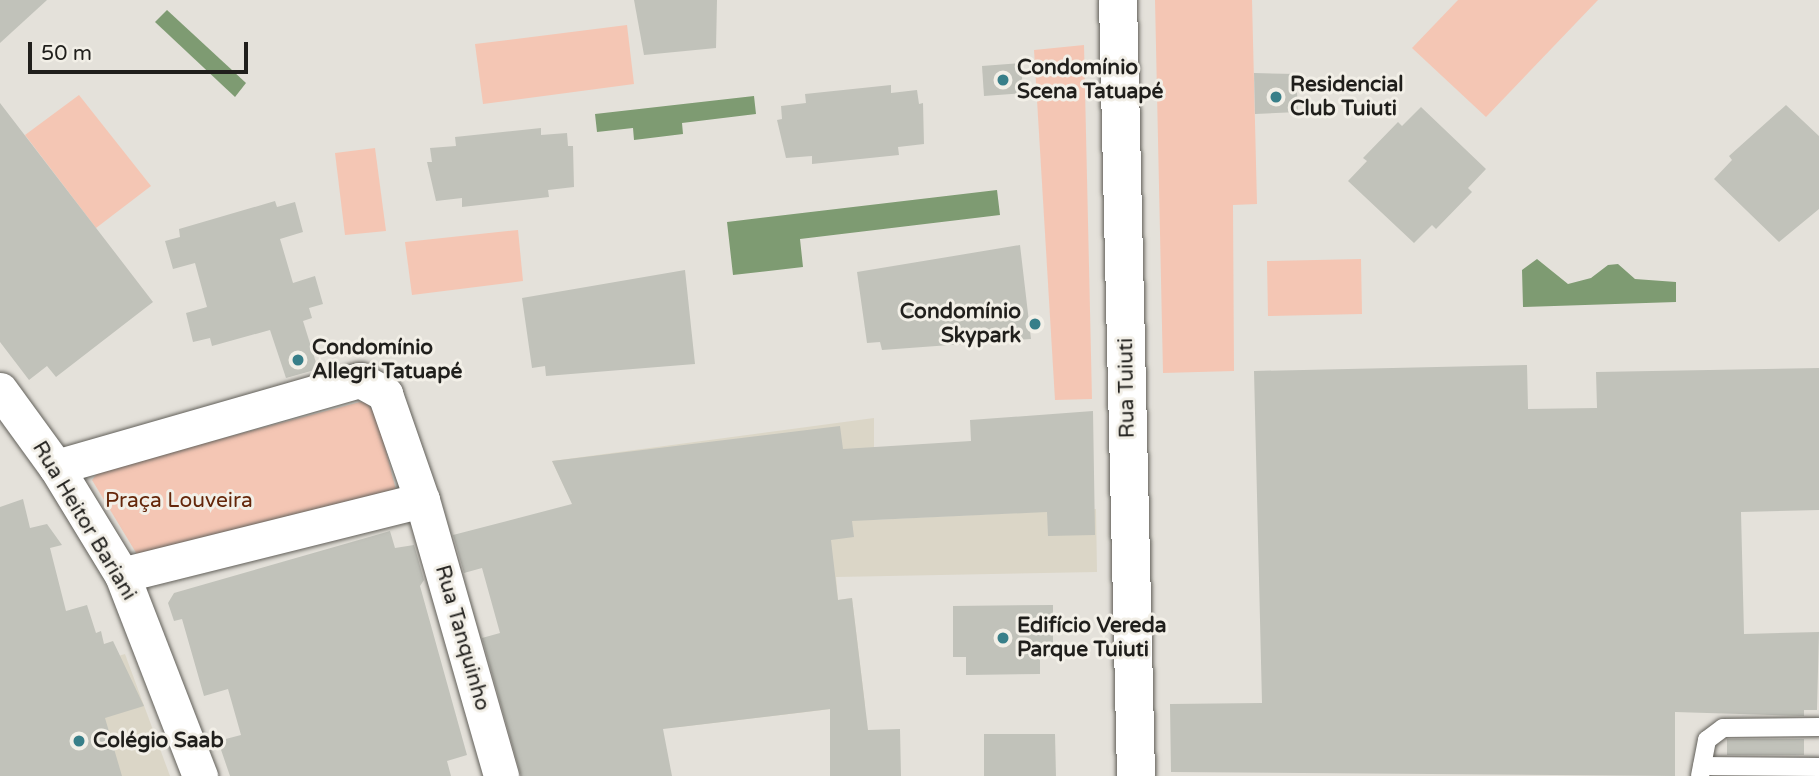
<!DOCTYPE html>
<meta charset="utf-8">
<style>
body{margin:0}
#map{position:relative;width:1819px;height:776px;overflow:hidden;background:#e4e1da;font-family:"Varela Round",sans-serif}
div>[style]{position:absolute}
.built>*{inset:0;background:#dbd6c7}
.green>*{inset:0;background:#f4c6b4}
.water>*{inset:0;background:#7e9b72}
.building>*{inset:0;background:#c1c2ba}
.roads{filter:drop-shadow(0 0 2px #615f59) drop-shadow(0 0 2px #615f59)}
.lane>*{height:18px;margin:-9px;padding:0 9px;transform-origin:9px;border-radius:9px;background:#fff}
.street>*{height:35px;margin:-17.5px;padding:0 17.5px;transform-origin:17.5px;border-radius:17.5px;background:#fff}
.secondary>*{height:38px;margin:-19px;padding:0 19px;transform-origin:19px;border-radius:19px;background:#fff}
.dots>*{width:19px;height:19px;translate:-50% -50%;box-sizing:border-box;border:4px solid #f2efe7;border-radius:50%}
span{translate:-50% -50%;white-space:nowrap;text-align:center;line-height:1.15;-webkit-text-stroke:6px #f2efe7;paint-order:stroke}
.poi-label{font-size:21px;color:#201f1c;font-weight:700}
.left{translate:0 -50%;text-align:left}
.right{translate:-100% -50%;text-align:right}
.street-label{font-size:21px;color:#201f1c}
.park-label{font-size:21px;color:#642609}
.scale{position:absolute;left:28px;top:42px;width:220px;height:32px;box-sizing:border-box;border:4px solid #201f1c;border-top:0;padding-left:9px;font-size:21px;line-height:24px;white-space:nowrap;color:#201f1c;-webkit-text-stroke:5px #f2efe7;paint-order:stroke}
</style>
<div id="map">
<div class="built">
<div style="clip-path:polygon(874px 418px,874px 520px,1096px 509px,1097px 572px,836px 577px,838px 600px,852px 598px,865px 705px,679px 727px,552px 461px)"></div>
<div style="clip-path:polygon(125px 654px,170px 776px,0 776px,0 691px)"></div>
</div>
<div class="green">
<div style="clip-path:polygon(1155px 0,1252px 0,1257px 204px,1233px 205px,1234px 371px,1163px 373px)"></div>
<div style="clip-path:polygon(1458px 0,1598px 0,1486px 117px,1412px 48px)"></div>
<div style="clip-path:polygon(627px 25px,634px 84px,483px 104px,475px 44px)"></div>
<div style="clip-path:polygon(1084px 45px,1092px 399px,1055px 400px,1034px 50px)"></div>
<div style="clip-path:polygon(79px 95px,151px 186px,96px 228px,25px 135px)"></div>
<div style="clip-path:polygon(375px 148px,386px 231px,345px 235px,335px 153px)"></div>
<div style="clip-path:polygon(518px 230px,523px 281px,412px 295px,405px 242px)"></div>
<div style="clip-path:polygon(1361px 259px,1362px 314px,1268px 316px,1267px 261px)"></div>
<div style="clip-path:polygon(360px 402px,367px 403px,377px 416px,396px 490px,138px 556px,92px 480px,99px 471px)"></div>
</div>
<div class="water">
<div style="clip-path:polygon(167px 10px,246px 83px,235px 97px,155px 22px)"></div>
<div style="clip-path:polygon(754px 96px,756px 114px,682px 123px,683px 134px,634px 140px,633px 128px,597px 132px,595px 114px)"></div>
<div style="clip-path:polygon(997px 190px,1000px 215px,800px 239px,803px 267px,733px 275px,727px 222px)"></div>
<div style="clip-path:polygon(1537px 259px,1568px 284px,1591px 278px,1608px 265px,1618px 264px,1635px 279px,1676px 282px,1676px 302px,1523px 307px,1522px 270px)"></div>
</div>
<div class="building">
<div style="clip-path:polygon(0 0,47px 0,0 43px)"></div>
<div style="clip-path:polygon(634px 0,717px 0,716px 48px,644px 55px)"></div>
<div style="clip-path:polygon(1021px 63px,1023px 93px,984px 96px,982px 66px)"></div>
<div style="clip-path:polygon(1254px 73px,1296px 74px,1298px 112px,1255px 114px)"></div>
<div style="clip-path:polygon(891px 85px,891px 93px,917px 90px,919px 104px,923px 103px,924px 144px,898px 147px,899px 155px,812px 164px,812px 156px,786px 158px,777px 120px,782px 119px,781px 106px,806px 103px,805px 94px)"></div>
<div style="clip-path:polygon(0 103px,153px 302px,56px 377px,47px 366px,29px 380px,0 342px)"></div>
<div style="clip-path:polygon(1786px 105px,1819px 136px,1819px 209px,1779px 242px,1714px 179px,1732px 160px,1729px 156px)"></div>
<div style="clip-path:polygon(1421px 107px,1486px 169px,1468px 188px,1472px 192px,1436px 229px,1432px 225px,1414px 243px,1348px 181px,1367px 161px,1363px 158px,1398px 122px,1402px 126px)"></div>
<div style="clip-path:polygon(541px 128px,541px 135px,567px 133px,568px 146px,573px 146px,574px 187px,548px 190px,549px 197px,462px 207px,462px 198px,436px 201px,427px 162px,432px 162px,430px 148px,456px 146px,455px 137px)"></div>
<div style="clip-path:polygon(275px 201px,277px 207px,295px 202px,303px 232px,280px 239px,293px 283px,315px 276px,323px 304px,309px 308px,312px 318px,303px 321px,318px 369px,286px 378px,270px 330px,212px 346px,210px 338px,193px 342px,186px 313px,207px 307px,195px 263px,173px 269px,165px 241px,180px 237px,179px 229px)"></div>
<div style="clip-path:polygon(1020px 245px,1031px 339px,882px 350px,880px 342px,867px 343px,857px 272px)"></div>
<div style="clip-path:polygon(685px 270px,695px 364px,546px 376px,545px 366px,532px 368px,522px 298px)"></div>
<div style="clip-path:polygon(1527px 365px,1528px 409px,1597px 408px,1596px 372px,1819px 368px,1819px 510px,1741px 512px,1744px 634px,1819px 632px,1817px 710px,1804px 710px,1804px 716px,1675px 712px,1675px 776px,1171px 772px,1170px 704px,1262px 703px,1254px 371px)"></div>
<div style="clip-path:polygon(1093px 411px,1095px 535px,1048px 536px,1047px 512px,852px 521px,854px 537px,831px 540px,838px 600px,852px 598px,868px 730px,900px 729px,901px 776px,830px 776px,830px 709px,663px 729px,672px 776px,521px 776px,482px 638px,500px 633px,482px 568px,464px 573px,453px 535px,572px 504px,552px 461px,840px 426px,843px 449px,971px 441px,970px 420px)"></div>
<div style="clip-path:polygon(23px 499px,30px 528px,47px 524px,62px 545px,50px 548px,66px 611px,87px 605px,96px 633px,101px 631px,104px 644px,113px 641px,144px 706px,105px 718px,122px 776px,0 776px,0 507px)"></div>
<div style="clip-path:polygon(390px 531px,395px 548px,414px 545px,424px 580px,420px 586px,467px 755px,447px 761px,451px 776px,230px 776px,218px 741px,241px 735px,228px 689px,204px 696px,182px 619px,174px 621px,168px 603px,174px 593px)"></div>
<div style="clip-path:polygon(1053px 605px,1053px 657px,1040px 657px,1040px 674px,966px 675px,966px 657px,953px 657px,953px 606px)"></div>
<div style="clip-path:polygon(984px 734px,1055px 734px,1056px 776px,984px 776px)"></div>
<div style="clip-path:polygon(1727px 739px,1804px 739px,1804px 755px,1727px 755px)"></div>
</div>
<div class="roads">
<div class="lane">
<div style="left:1702px;top:766px;width:117px;rotate:0.5deg"></div>
<div style="left:1700px;top:776px;width:37px;rotate:-79deg"></div>
<div style="left:1707px;top:740px;width:20px;rotate:-37deg"></div>
<div style="left:1723px;top:728px;width:96px;rotate:-0.6deg"></div>
</div>
<div class="street">
<div style="left:0;top:390px;width:95px;rotate:54deg"></div>
<div style="left:56px;top:467px;width:127px;rotate:58.6deg"></div>
<div style="left:122px;top:575px;width:216px;rotate:68.8deg"></div>
<div style="left:56px;top:467px;width:316px;rotate:-16deg"></div>
<div style="left:360px;top:380px;width:29px;rotate:29deg"></div>
<div style="left:385px;top:394px;width:112px;rotate:70.8deg"></div>
<div style="left:422px;top:500px;width:309px;rotate:166deg"></div>
<div style="left:422px;top:500px;width:287px;rotate:74deg"></div>
</div>
<div class="secondary">
<div style="left:1118px;top:0;width:776px;rotate:88.67deg"></div>
</div>
</div>
<div class="dots">
<div style="left:1003px;top:80px;background:#387f89"></div>
<div style="left:1276px;top:97px;background:#387f89"></div>
<div style="left:1035px;top:324px;background:#387f89"></div>
<div style="left:298px;top:360px;background:#387f89"></div>
<div style="left:1003px;top:638px;background:#387f89"></div>
<div style="left:79px;top:741px;background:#387f89"></div>
</div>
<div class="poi-label">
<span class="left" style="left:1017px;top:80px">Condomínio<br>Scena Tatuapé</span>
<span class="left" style="left:1290px;top:97px">Residencial<br>Club Tuiuti</span>
<span class="right" style="left:1021px;top:324px">Condomínio<br>Skypark</span>
<span class="left" style="left:312px;top:360px">Condomínio<br>Allegri Tatuapé</span>
<span class="left" style="left:1017px;top:638px">Edifício Vereda<br>Parque Tuiuti</span>
<span class="left" style="left:93px;top:741px">Colégio Saab</span>
</div>
<div class="street-label">
<span style="left:1127px;top:388px;rotate:-91deg">Rua Tuiuti</span>
<span style="left:84px;top:521px;rotate:59deg">Rua Heitor Bariani</span>
<span style="left:462px;top:638px;rotate:74deg">Rua Tanquinho</span>
</div>
<div class="park-label">
<span style="left:179px;top:501px">Praça Louveira</span>
</div>
<div class="scale">50 m</div>
</div>
